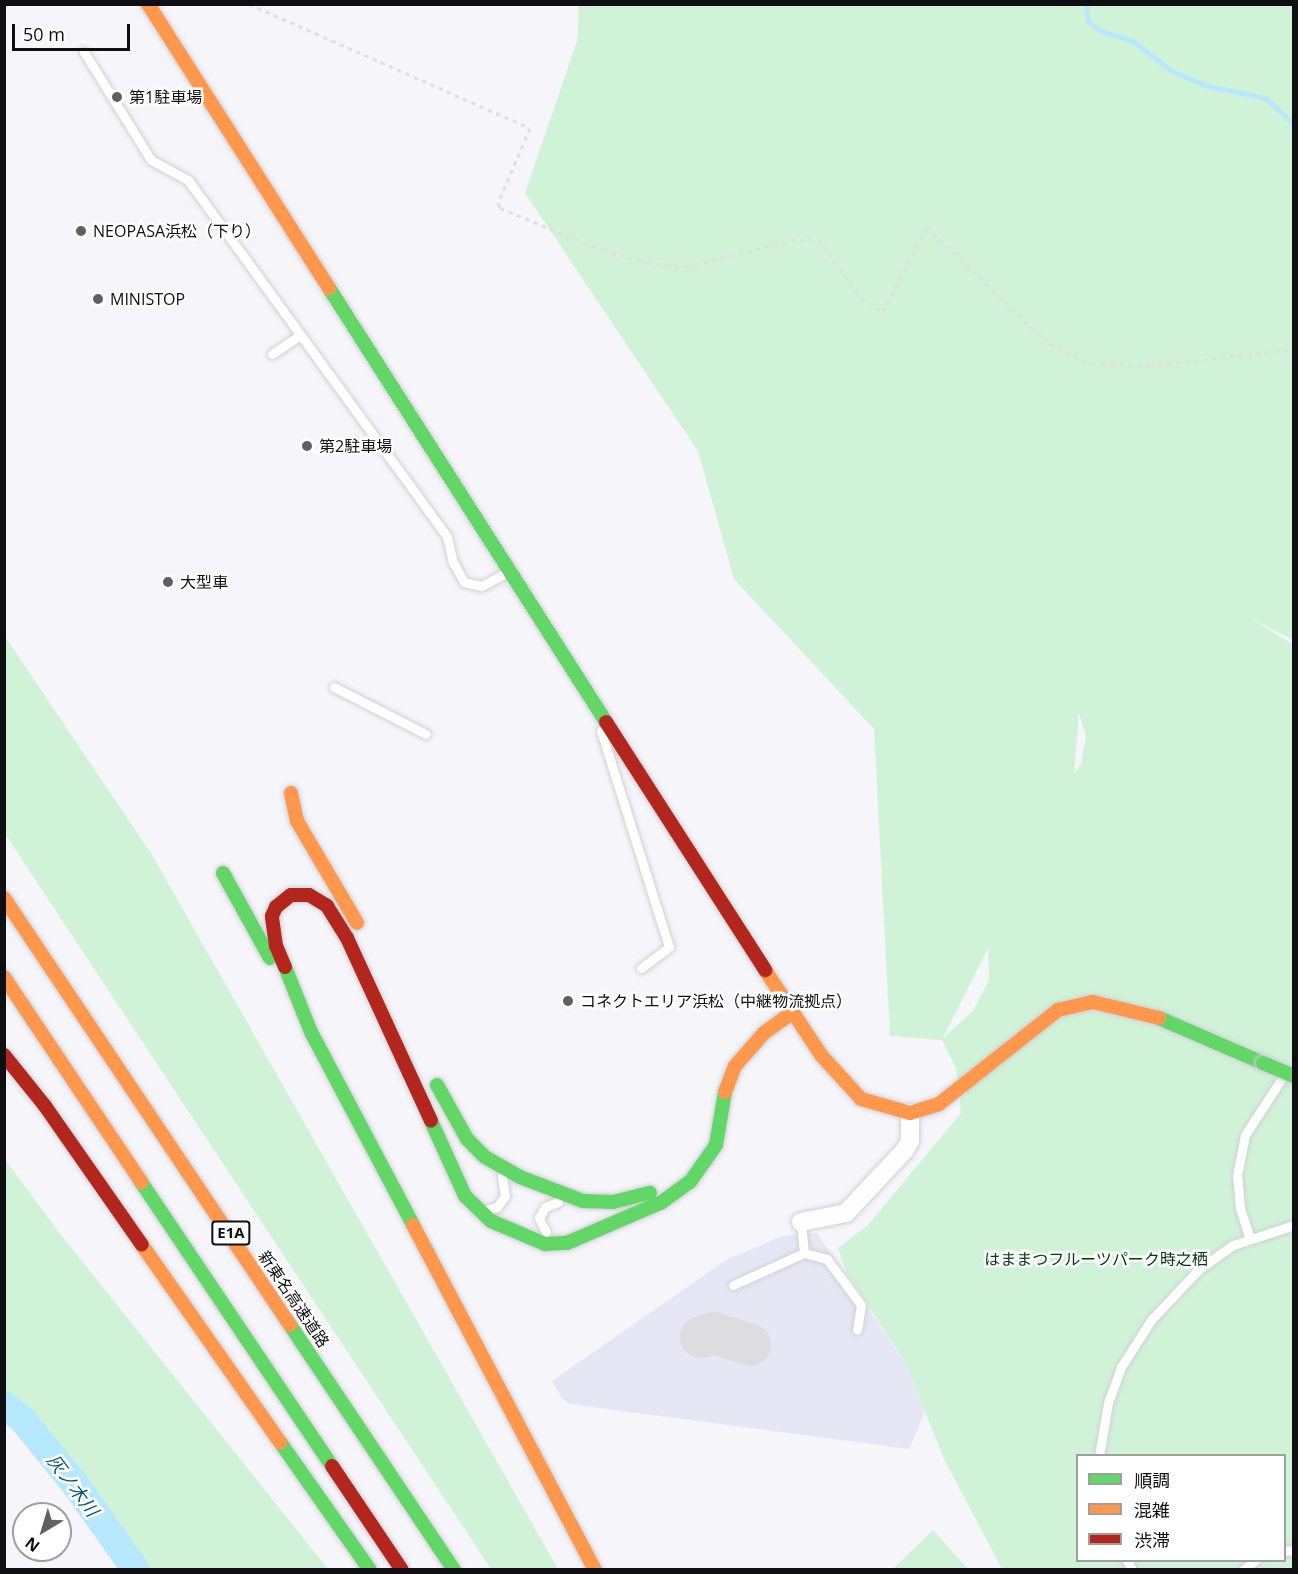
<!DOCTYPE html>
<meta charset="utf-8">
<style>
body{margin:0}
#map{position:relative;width:1298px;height:1574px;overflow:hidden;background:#f5f5fa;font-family:"Open Sans","Noto Sans JP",sans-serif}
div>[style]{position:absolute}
.built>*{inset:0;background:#e5e7f4}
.green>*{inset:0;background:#d0f3d8}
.stream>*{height:4.5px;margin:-2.25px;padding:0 2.25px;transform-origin:2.25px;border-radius:2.25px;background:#b7e9fe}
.river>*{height:28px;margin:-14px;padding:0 14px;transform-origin:14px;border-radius:14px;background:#b7e9fe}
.taxiway>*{height:42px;margin:-21px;padding:0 21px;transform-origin:21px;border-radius:21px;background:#dddde0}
.path>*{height:3px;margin-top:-1.5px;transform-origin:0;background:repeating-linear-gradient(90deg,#e0e0e1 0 4.5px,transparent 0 9px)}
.roads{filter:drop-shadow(0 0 2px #d0d1d5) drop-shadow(0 0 2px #d0d1d5)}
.lane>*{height:9px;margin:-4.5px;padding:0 4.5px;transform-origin:4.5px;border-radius:4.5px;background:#fefefe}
.street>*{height:18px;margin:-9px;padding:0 9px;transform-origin:9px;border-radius:9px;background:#fefefe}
.fast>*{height:14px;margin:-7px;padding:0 7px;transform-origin:7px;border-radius:7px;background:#63d668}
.slow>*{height:14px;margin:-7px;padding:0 7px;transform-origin:7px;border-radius:7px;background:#ff974d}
.jam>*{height:14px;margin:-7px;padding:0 7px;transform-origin:7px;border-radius:7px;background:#b3261e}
.bridges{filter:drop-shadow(0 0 2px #d0d1d5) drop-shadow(0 0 2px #d0d1d5)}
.fast-bridge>*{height:14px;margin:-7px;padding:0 7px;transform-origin:7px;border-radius:7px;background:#63d668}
.dots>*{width:16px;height:16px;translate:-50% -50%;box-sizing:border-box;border:3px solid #fff;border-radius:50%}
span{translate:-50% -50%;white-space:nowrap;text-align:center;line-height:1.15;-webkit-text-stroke:5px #fff;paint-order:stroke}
.shield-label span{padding:2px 4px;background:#fff;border:2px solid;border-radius:4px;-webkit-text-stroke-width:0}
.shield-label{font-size:15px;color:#0f0f13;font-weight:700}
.poi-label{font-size:16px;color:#0f0f13}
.left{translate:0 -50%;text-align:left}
.park-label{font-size:16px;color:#043615}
.street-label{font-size:16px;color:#0f0f13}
.water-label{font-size:18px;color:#04566d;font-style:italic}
.frame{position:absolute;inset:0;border:6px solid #0f0f13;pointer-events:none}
.legend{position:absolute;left:1076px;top:1454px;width:210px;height:108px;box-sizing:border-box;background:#fff;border:2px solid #9f9fa1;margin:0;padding:8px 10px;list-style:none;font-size:18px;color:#0f0f13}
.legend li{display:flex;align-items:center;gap:12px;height:30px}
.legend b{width:30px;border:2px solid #9f9fa1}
.north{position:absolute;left:12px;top:1502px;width:60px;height:60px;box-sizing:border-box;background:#fff;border:2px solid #9f9fa1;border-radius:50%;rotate:218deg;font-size:16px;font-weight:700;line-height:24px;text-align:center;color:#0f0f13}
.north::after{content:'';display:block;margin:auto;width:21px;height:27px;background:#606064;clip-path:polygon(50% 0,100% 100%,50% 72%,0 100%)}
.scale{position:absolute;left:12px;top:24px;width:118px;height:27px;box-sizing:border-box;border:3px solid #0f0f13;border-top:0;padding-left:8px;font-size:18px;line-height:21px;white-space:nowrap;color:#0f0f13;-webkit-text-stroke:4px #fff;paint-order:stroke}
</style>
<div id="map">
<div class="built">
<div style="clip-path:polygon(817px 1233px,905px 1362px,925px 1412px,909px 1449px,569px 1404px,562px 1398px,552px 1381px,726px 1260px,782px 1236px)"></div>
</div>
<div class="green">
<div style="clip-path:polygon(evenodd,579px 5px,1293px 5px,1293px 640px,1252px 619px,1294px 645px,1293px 1569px,1002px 1569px,944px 1459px,905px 1362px,846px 1272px,838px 1248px,868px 1225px,961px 1113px,956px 1068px,942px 1040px,890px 1036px,874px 729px,734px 579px,698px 451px,525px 193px,577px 41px,579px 5px,1079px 713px,1086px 736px,1081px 764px,1074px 773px,1079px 713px,579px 5px,988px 948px,989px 980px,973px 1011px,943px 1038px,988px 948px,579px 5px,1078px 1456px,1284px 1456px,1284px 1560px,1078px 1560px,1078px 1456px)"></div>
<div style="clip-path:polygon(4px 635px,152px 855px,558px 1569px,491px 1569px,5px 834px)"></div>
<div style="clip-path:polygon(4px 1158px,58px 1231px,328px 1569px,129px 1569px,5px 1416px)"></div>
<div style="clip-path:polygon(933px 1530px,968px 1569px,893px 1569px)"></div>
</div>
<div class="stream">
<div style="left:1086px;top:4px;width:18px;rotate:81deg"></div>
<div style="left:1089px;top:22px;width:15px;rotate:37deg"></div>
<div style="left:1101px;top:31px;width:34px;rotate:17deg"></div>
<div style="left:1133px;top:41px;width:49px;rotate:37.6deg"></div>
<div style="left:1172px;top:71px;width:39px;rotate:23deg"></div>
<div style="left:1208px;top:86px;width:59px;rotate:11.7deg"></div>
<div style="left:1266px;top:98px;width:38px;rotate:43deg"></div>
</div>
<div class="river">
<div style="left:4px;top:1405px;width:23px;rotate:38deg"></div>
<div style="left:22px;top:1419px;width:82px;rotate:50.9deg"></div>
<div style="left:74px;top:1483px;width:107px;rotate:54.5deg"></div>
</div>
<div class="taxiway">
<div style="left:701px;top:1337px;width:14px;rotate:-17deg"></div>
<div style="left:714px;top:1333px;width:38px;rotate:18deg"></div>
</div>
<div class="path">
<div style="left:249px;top:4px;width:307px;rotate:23.8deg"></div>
<div style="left:530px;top:128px;width:82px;rotate:113.1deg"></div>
<div style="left:498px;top:203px;width:5px;rotate:68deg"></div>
<div style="left:500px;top:208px;width:110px;rotate:22.4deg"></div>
<div style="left:602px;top:250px;width:48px;rotate:15.8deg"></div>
<div style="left:648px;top:263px;width:38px;rotate:6deg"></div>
<div style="left:686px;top:267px;width:108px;rotate:-14.4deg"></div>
<div style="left:791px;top:240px;width:27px;rotate:-2deg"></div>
<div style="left:818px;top:239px;width:73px;rotate:53.9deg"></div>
<div style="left:861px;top:298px;width:26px;rotate:32deg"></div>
<div style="left:883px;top:312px;width:96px;rotate:-62.6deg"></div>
<div style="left:927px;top:227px;width:169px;rotate:43.8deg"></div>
<div style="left:1049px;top:344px;width:47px;rotate:24.9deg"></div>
<div style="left:1092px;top:364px;width:57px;rotate:2deg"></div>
<div style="left:1149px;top:366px;width:146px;rotate:-6.7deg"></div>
</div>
<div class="roads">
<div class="lane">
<div style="left:84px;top:52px;width:127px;rotate:58.2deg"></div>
<div style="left:151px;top:160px;width:42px;rotate:28.4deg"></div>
<div style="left:188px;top:180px;width:441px;rotate:54deg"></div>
<div style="left:447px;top:537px;width:26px;rotate:77deg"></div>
<div style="left:453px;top:562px;width:23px;rotate:61deg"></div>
<div style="left:464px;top:582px;width:18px;rotate:13deg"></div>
<div style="left:482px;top:586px;width:31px;rotate:-29deg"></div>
<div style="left:272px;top:354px;width:34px;rotate:-34deg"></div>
<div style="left:334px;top:687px;width:103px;rotate:27.1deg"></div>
<div style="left:601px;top:731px;width:226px;rotate:72.5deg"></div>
<div style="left:669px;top:947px;width:35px;rotate:143deg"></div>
<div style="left:489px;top:1209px;width:8px;rotate:-14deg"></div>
<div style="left:497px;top:1207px;width:14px;rotate:-54deg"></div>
<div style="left:505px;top:1196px;width:20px;rotate:-99deg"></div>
<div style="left:546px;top:1232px;width:16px;rotate:-117deg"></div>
<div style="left:539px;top:1218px;width:13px;rotate:-61deg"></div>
<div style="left:545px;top:1207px;width:14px;rotate:-21deg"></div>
<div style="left:1250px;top:1239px;width:33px;rotate:-108deg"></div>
<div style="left:1240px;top:1208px;width:32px;rotate:-95deg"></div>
<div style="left:1237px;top:1176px;width:42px;rotate:-79deg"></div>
<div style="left:1245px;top:1135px;width:72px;rotate:-57deg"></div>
<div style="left:804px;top:1253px;width:24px;rotate:15deg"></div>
<div style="left:827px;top:1259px;width:57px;rotate:53.5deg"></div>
<div style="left:861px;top:1305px;width:25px;rotate:99deg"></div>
<div style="left:733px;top:1285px;width:78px;rotate:-24.3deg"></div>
<div style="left:804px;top:1253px;width:31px;rotate:-96deg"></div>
<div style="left:1099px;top:1456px;width:54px;rotate:-80.4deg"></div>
<div style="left:1108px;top:1403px;width:38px;rotate:-70deg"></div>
<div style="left:1121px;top:1367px;width:56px;rotate:-57.4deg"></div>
<div style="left:1151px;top:1320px;width:70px;rotate:-46.7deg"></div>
<div style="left:1199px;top:1269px;width:42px;rotate:-35.2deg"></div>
<div style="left:1233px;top:1245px;width:64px;rotate:-18.2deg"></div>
<div style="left:1284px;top:1551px;width:10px;rotate:-6deg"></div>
<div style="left:1127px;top:1560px;width:11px;rotate:63deg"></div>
<div style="left:1243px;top:1570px;width:16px;rotate:-38deg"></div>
</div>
<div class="street">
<div style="left:801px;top:1222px;width:46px;rotate:-11.3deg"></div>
<div style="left:846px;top:1213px;width:86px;rotate:-46.9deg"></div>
<div style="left:905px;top:1150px;width:10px;rotate:-61deg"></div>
<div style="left:910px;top:1141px;width:28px;rotate:-90deg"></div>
</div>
<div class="fast">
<div style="left:329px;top:288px;width:515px;rotate:57.45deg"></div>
<div style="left:223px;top:873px;width:97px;rotate:61.1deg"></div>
<div style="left:285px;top:967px;width:70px;rotate:68.2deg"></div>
<div style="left:311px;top:1032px;width:218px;rotate:62.1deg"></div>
<div style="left:1159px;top:1018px;width:113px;rotate:23.4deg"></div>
<div style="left:437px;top:1085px;width:62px;rotate:60.9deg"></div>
<div style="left:467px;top:1139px;width:25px;rotate:45deg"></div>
<div style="left:485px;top:1157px;width:40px;rotate:29.7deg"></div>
<div style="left:520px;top:1177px;width:67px;rotate:20.9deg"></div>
<div style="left:583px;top:1201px;width:30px;rotate:2deg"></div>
<div style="left:613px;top:1202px;width:38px;rotate:-14deg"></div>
<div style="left:431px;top:1121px;width:82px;rotate:65.6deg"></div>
<div style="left:465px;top:1196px;width:36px;rotate:44deg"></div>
<div style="left:491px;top:1221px;width:59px;rotate:23.1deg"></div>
<div style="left:545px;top:1244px;width:22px;rotate:-3deg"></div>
<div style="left:567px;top:1243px;width:103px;rotate:-23.3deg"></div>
<div style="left:662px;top:1202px;width:34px;rotate:-36deg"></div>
<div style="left:690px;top:1182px;width:45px;rotate:-54.9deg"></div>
<div style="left:716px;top:1145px;width:54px;rotate:-80.4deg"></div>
<div style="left:141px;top:1182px;width:342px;rotate:56.1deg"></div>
<div style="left:290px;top:1325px;width:295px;rotate:56.2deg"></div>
<div style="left:280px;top:1442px;width:156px;rotate:54.9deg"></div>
</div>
<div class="slow">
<div style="left:148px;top:4px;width:337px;rotate:57.5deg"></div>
<div style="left:291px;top:793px;width:29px;rotate:78deg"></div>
<div style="left:297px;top:821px;width:118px;rotate:59.5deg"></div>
<div style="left:4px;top:898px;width:514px;rotate:56.19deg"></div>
<div style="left:765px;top:970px;width:102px;rotate:56.6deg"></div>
<div style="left:821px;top:1055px;width:59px;rotate:47.7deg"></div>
<div style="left:861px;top:1099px;width:51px;rotate:15.9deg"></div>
<div style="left:910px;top:1113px;width:30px;rotate:-17deg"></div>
<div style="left:939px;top:1104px;width:152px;rotate:-38.3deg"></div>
<div style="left:1058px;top:1010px;width:36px;rotate:-13deg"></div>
<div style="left:1093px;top:1002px;width:68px;rotate:13.6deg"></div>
<div style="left:4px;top:977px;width:247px;rotate:56.2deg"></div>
<div style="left:725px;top:1092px;width:28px;rotate:-69deg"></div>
<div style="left:735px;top:1066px;width:44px;rotate:-48.7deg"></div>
<div style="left:764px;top:1033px;width:34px;rotate:-36deg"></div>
<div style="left:413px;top:1225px;width:390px;rotate:62.2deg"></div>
<div style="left:142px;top:1245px;width:241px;rotate:55deg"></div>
</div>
<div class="jam">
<div style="left:606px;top:722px;width:295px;rotate:57.3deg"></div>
<div style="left:285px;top:967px;width:23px;rotate:-113deg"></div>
<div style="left:276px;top:946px;width:30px;rotate:-98deg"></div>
<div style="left:272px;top:916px;width:10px;rotate:-66deg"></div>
<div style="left:276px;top:907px;width:19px;rotate:-39deg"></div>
<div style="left:291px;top:895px;width:18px"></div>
<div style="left:309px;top:895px;width:21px;rotate:31deg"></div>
<div style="left:327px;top:906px;width:38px;rotate:58deg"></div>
<div style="left:347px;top:938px;width:201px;rotate:65.3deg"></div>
<div style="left:4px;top:1055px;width:65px;rotate:51.2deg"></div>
<div style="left:45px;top:1106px;width:169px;rotate:55.1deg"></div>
<div style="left:332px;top:1466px;width:125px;rotate:56.1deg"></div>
</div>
</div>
<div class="bridges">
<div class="fast-bridge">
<div style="left:1263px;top:1063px;width:34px;rotate:23deg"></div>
</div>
</div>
<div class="dots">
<div style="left:117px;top:97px;background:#606064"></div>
<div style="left:81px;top:231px;background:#606064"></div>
<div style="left:98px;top:299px;background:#606064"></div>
<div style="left:307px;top:446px;background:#606064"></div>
<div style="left:168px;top:582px;background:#606064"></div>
<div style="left:568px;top:1001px;background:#606064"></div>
</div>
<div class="shield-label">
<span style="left:231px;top:1233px">E1A</span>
</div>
<div class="poi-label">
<span class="left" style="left:129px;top:97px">第1駐車場</span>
<span class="left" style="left:93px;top:231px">NEOPASA浜松（下り）</span>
<span class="left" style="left:110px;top:299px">MINISTOP</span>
<span class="left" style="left:319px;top:446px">第2駐車場</span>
<span class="left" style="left:180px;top:582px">大型車</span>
<span class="left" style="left:580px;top:1001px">コネクトエリア浜松（中継物流拠点）</span>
</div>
<div class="park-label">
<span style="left:1096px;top:1259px">はままつフルーツパーク時之栖</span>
</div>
<div class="street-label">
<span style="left:294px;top:1299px;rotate:56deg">新東名高速道路</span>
</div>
<div class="water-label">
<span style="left:73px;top:1485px;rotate:53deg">灰ノ木川</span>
</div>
<div class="frame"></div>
<ul class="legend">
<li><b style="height:8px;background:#63d668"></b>順調</li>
<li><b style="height:8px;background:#ff974d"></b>混雑</li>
<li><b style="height:8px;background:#b3261e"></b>渋滞</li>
</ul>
<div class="north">N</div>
<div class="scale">50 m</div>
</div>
